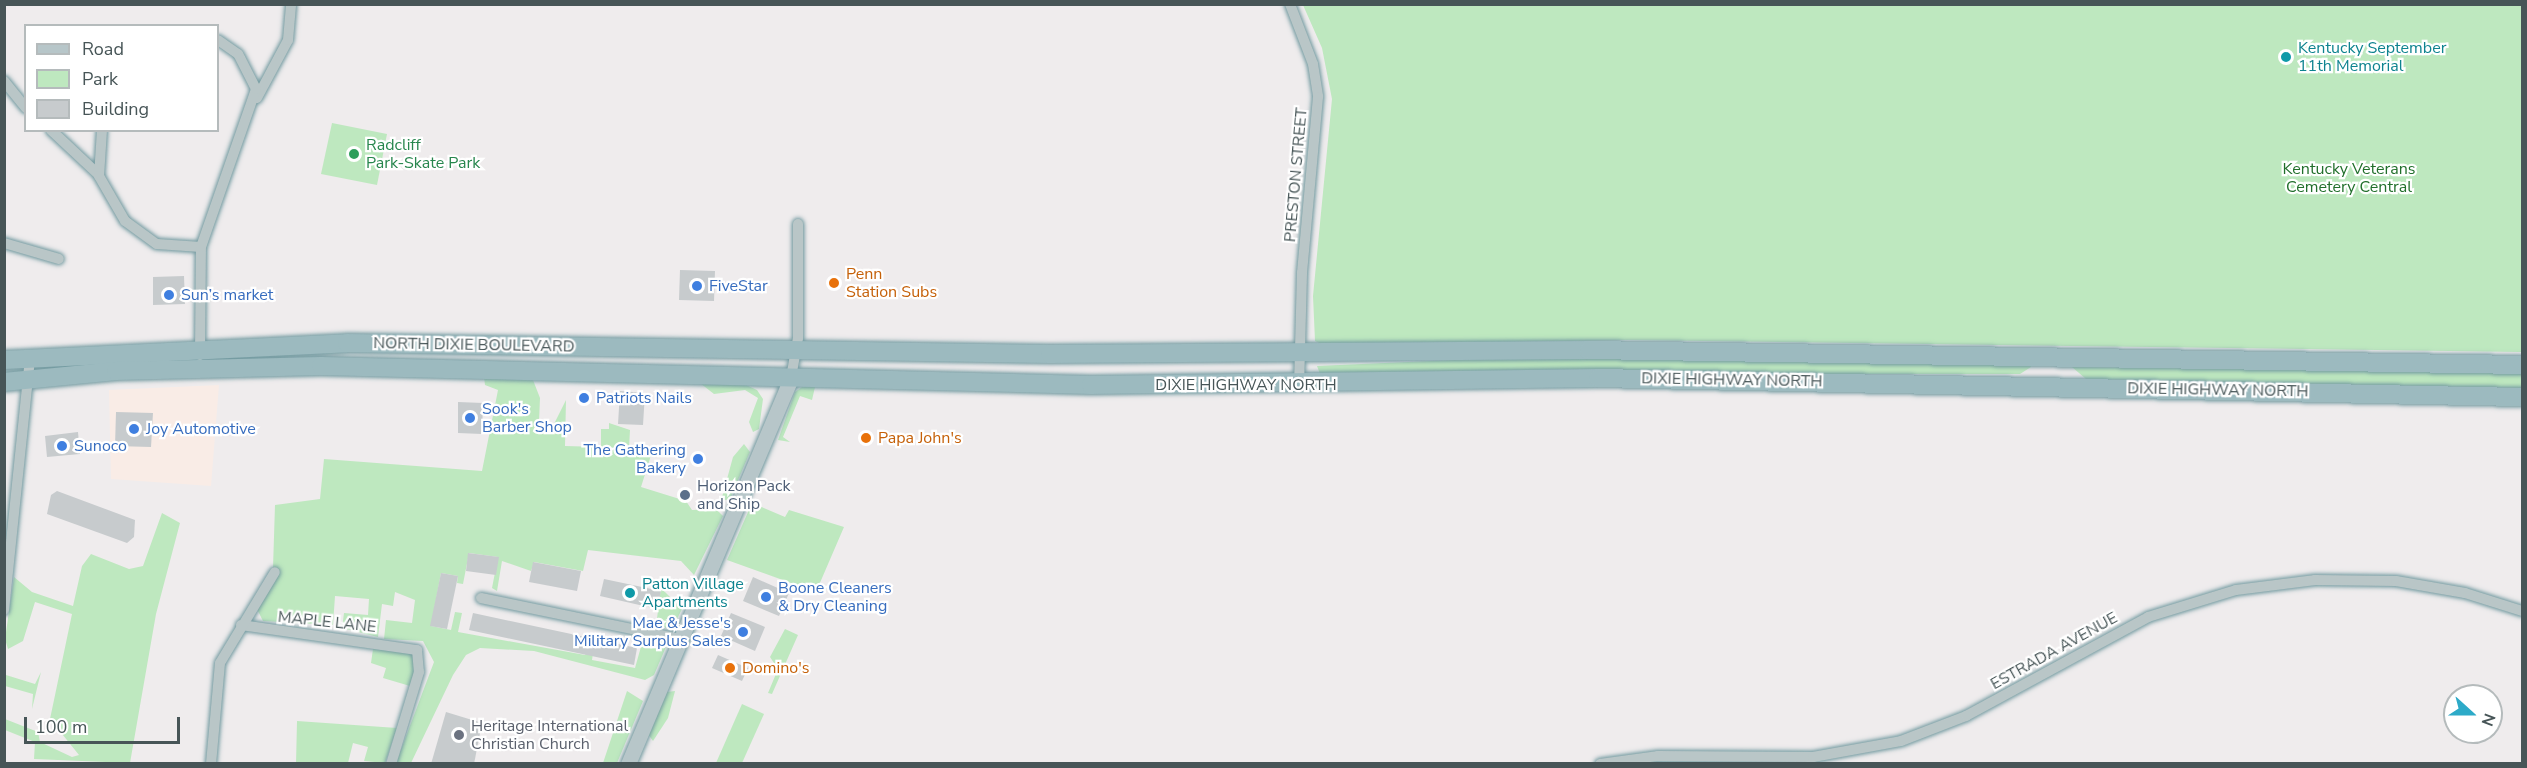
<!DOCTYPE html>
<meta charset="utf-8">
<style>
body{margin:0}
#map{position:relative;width:2527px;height:768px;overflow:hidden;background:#efeced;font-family:"Nunito Sans",sans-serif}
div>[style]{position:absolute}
.commercial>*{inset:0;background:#f9ece6}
.green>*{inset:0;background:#bee8bf}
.building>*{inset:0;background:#c7cbcd}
.roads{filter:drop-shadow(0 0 2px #749ba1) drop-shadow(0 0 2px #749ba1)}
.minor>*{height:10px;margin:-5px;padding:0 5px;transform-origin:5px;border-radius:5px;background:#b9c6c7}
.secondary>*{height:15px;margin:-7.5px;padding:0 7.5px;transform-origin:7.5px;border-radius:7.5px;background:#b7c6c9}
.trunk>*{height:18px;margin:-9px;padding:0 9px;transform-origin:9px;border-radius:9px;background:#9cbabf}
.dots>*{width:16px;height:16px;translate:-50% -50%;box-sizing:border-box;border:3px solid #fff;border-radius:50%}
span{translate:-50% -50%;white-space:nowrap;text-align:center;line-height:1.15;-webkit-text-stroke:4.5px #fff;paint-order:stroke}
.culture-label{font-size:16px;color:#0d838f}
.left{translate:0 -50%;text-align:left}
.leisure-label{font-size:16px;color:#27864d}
.park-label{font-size:16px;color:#216f2b}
.street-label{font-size:16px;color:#475557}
.food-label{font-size:16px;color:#c56008}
.shop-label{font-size:16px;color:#366cbe}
.right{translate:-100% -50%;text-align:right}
.service-label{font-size:16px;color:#4e5e75}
.worship-label{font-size:16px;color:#5b616d}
.frame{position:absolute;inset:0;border:6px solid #475557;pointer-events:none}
.legend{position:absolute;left:24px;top:24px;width:195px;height:108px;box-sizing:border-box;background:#fff;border:2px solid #b5bbbc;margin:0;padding:8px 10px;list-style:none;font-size:18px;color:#475557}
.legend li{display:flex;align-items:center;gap:12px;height:30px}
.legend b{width:30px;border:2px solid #b5bbbc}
.north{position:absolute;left:2443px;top:684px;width:60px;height:60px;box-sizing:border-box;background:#fff;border:2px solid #b5bbbc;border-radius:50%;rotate:111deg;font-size:16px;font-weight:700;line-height:24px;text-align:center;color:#475557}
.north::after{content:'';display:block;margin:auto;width:21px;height:27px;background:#2daac8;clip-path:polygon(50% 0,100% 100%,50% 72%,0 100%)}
.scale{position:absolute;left:24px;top:717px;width:156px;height:27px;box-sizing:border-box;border:3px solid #475557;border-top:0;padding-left:8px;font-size:18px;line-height:21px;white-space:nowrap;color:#475557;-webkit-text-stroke:4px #fff;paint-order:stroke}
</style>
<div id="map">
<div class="commercial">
<div style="clip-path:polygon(219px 385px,211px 486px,111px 479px,109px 390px)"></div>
</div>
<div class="green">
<div style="clip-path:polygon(1303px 5px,2522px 5px,2522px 352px,1628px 340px,1324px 345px,1315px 341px,1313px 296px,1332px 99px,1322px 48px)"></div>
<div style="clip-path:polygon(332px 123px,387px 134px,377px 185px,321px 174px)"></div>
<div style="clip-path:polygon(1520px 357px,2030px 364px,2031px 367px,2020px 374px,1320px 374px,1317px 366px)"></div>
<div style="clip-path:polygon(2072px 367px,2522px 372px,2522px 388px,2086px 379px)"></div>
<div style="clip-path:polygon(484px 377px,533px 380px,540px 398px,539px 422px,554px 424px,566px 400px,565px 446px,601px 447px,601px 429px,609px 429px,609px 423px,630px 430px,629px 449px,653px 449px,641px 487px,686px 501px,692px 510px,716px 509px,723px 516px,694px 575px,681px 561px,588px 550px,583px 571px,534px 562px,531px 571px,502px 561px,497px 591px,492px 588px,498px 557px,469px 553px,463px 584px,457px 583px,458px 576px,441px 573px,431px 626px,451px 630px,455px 612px,462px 613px,458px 632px,585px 655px,595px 640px,592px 660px,635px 668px,644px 636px,662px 640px,666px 647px,654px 675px,645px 680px,534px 651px,480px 648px,466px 655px,453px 675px,411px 763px,396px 763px,434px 662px,423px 641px,384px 639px,386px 620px,412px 623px,415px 600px,395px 592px,393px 606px,382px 604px,378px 637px,342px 628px,344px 613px,368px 615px,369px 599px,335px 596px,333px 625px,263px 621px,257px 609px,273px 568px,275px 505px,320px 499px,324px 459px,482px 471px,498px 390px,485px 385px)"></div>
<div style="clip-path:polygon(700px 383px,746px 385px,757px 390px,763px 399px,759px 429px,753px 432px,749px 422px,758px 398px,745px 390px,714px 394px)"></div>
<div style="clip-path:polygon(802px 387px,815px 387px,812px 400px,800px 396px,783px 437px,790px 442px,778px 440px,795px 392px)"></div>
<div style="clip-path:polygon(744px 444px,750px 452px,730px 499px,721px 501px,733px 457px)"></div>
<div style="clip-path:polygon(752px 503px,785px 517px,789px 510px,844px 527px,816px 592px,727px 560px)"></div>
<div style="clip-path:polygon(162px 513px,180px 523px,156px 614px,130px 763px,34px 759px,35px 742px,5px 730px,5px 719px,38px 732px,40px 742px,72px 757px,79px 755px,50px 719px,72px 614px,35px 602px,23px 641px,8px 649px,5px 639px,14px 577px,32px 592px,73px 606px,82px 566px,91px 554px,129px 569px,143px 566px)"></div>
<div style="clip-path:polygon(661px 588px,682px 609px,672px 629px,656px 626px)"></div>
<div style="clip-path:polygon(785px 629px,798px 635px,772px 694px,768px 693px,778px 669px,770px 657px)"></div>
<div style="clip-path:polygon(373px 649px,412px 652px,416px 670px,410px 686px,383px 678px,386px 668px,371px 663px)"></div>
<div style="clip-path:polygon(5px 662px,6px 675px,35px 684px,41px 672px,32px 709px,33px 694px,5px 686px)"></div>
<div style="clip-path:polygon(627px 691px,643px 701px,617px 763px,603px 763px)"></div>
<div style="clip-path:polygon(675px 691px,668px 718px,653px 741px,648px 734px,667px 692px)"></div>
<div style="clip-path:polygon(742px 704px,764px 714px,742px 763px,716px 763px)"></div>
<div style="clip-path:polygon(297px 721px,397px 728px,385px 763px,364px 761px,368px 747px,353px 743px,348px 763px,296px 764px)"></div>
</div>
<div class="building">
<div style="clip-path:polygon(680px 270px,715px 271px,714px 301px,679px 300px)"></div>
<div style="clip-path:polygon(184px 276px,185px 304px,153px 305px,153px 277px)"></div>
<div style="clip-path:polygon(620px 391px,645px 393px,643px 425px,618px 424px)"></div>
<div style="clip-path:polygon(458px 402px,483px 403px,482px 434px,458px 433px)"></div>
<div style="clip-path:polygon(116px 412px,153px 413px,151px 447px,115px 446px)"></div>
<div style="clip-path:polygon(78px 432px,80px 454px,47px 457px,45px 436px)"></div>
<div style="clip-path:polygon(57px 491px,135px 520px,134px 537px,127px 543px,47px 514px,51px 495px)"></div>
<div style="clip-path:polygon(468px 553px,499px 557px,496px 575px,466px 571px)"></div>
<div style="clip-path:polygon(533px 562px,581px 571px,577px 591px,529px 582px)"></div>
<div style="clip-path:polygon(441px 573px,458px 576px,447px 629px,430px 626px)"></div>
<div style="clip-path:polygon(753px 577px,789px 593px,779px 616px,743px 601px)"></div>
<div style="clip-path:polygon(604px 579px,661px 591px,657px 609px,600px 596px)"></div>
<div style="clip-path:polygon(473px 613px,637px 648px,634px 665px,469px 630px)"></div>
<div style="clip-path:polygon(731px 613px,765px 627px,755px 651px,721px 636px)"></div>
<div style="clip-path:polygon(718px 655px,748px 668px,742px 681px,712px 668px)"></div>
<div style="clip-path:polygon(446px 712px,482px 723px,474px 764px,431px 764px)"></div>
</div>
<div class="roads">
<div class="minor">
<div style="left:1290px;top:4px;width:64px;rotate:69deg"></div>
<div style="left:1313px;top:64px;width:33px;rotate:81deg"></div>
<div style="left:1318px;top:97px;width:177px;rotate:95.2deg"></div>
<div style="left:1302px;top:273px;width:112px;rotate:91.5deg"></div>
<div style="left:4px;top:81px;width:35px;rotate:51deg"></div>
<div style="left:257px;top:98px;width:66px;rotate:-61.9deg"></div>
<div style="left:288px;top:40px;width:36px;rotate:-85deg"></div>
<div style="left:51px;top:130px;width:66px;rotate:43.2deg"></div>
<div style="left:102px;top:130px;width:46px;rotate:93.7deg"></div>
<div style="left:99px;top:176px;width:52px;rotate:60deg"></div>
<div style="left:125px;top:221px;width:39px;rotate:36deg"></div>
<div style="left:157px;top:244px;width:44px;rotate:3.9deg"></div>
<div style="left:4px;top:243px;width:57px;rotate:16.2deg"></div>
<div style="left:200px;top:355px;width:108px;rotate:-89.5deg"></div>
<div style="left:201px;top:247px;width:167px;rotate:-70.8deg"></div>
<div style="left:256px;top:89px;width:39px;rotate:-117deg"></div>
<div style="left:238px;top:54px;width:24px;rotate:-145deg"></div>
<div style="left:791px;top:378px;width:41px;rotate:-80.1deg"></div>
<div style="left:798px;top:338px;width:114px;rotate:-90deg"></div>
<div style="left:481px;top:598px;width:203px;rotate:11.6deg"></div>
<div style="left:4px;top:610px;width:254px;rotate:-84.1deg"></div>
<div style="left:241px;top:625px;width:178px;rotate:8.1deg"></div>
<div style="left:417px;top:650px;width:22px;rotate:85deg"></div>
<div style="left:419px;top:672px;width:96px;rotate:106.9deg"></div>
<div style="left:211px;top:764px;width:101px;rotate:-84.9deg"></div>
<div style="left:220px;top:663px;width:106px;rotate:-58.9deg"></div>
<div style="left:1600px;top:764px;width:59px;rotate:-7.9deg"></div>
<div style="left:1658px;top:756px;width:155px;rotate:0.4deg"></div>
<div style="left:1813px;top:757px;width:89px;rotate:-10.3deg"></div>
<div style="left:1901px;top:741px;width:70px;rotate:-21deg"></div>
<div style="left:1966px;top:716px;width:207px;rotate:-28.5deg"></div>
<div style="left:2148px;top:617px;width:92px;rotate:-17.1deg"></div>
<div style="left:2236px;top:590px;width:80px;rotate:-7.2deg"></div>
<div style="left:2315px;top:580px;width:81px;rotate:0.7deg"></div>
<div style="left:2396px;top:581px;width:70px;rotate:9.9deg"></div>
<div style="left:2465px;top:593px;width:60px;rotate:17.5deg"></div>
</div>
<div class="secondary">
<div style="left:628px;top:764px;width:419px;rotate:-67.1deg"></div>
</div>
<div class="trunk">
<div style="left:4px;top:360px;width:343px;rotate:-2.8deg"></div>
<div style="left:347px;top:343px;width:703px;rotate:0.9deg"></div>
<div style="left:1050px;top:354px;width:539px;rotate:-0.43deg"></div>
<div style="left:1589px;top:350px;width:933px;rotate:0.92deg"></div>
<div style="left:4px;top:382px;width:113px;rotate:-5.6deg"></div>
<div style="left:116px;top:371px;width:205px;rotate:-1.4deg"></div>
<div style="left:321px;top:366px;width:770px;rotate:1.41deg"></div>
<div style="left:1091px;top:385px;width:507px;rotate:-0.79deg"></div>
<div style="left:1598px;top:378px;width:924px;rotate:1.18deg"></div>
</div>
</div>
<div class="dots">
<div style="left:2286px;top:57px;background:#0f9aa8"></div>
<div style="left:354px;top:154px;background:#2e9e5b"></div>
<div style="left:834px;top:283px;background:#e8710a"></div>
<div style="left:697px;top:286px;background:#3f7fe0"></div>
<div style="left:169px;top:295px;background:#3f7fe0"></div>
<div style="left:584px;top:398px;background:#3f7fe0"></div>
<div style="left:470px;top:418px;background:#3f7fe0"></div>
<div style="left:134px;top:429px;background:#3f7fe0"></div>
<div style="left:866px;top:438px;background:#e8710a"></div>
<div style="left:62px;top:446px;background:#3f7fe0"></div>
<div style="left:698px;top:459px;background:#3f7fe0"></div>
<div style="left:685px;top:495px;background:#5c6f8a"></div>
<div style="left:630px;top:593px;background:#0f9aa8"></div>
<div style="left:766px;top:597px;background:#3f7fe0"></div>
<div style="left:743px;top:632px;background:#3f7fe0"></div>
<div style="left:730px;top:668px;background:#e8710a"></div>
<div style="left:459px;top:735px;background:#6b7280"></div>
</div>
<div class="culture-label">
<span class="left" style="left:2298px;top:57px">Kentucky September<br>11th Memorial</span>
<span class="left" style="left:642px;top:593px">Patton Village<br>Apartments</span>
</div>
<div class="leisure-label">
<span class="left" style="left:366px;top:154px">Radcliff<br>Park-Skate Park</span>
</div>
<div class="park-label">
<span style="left:2349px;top:178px">Kentucky Veterans<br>Cemetery Central</span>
</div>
<div class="street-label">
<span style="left:1296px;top:175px;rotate:-85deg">PRESTON STREET</span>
<span style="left:474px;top:345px;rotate:1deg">NORTH DIXIE BOULEVARD</span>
<span style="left:1732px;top:380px;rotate:1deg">DIXIE HIGHWAY NORTH</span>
<span style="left:1246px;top:385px">DIXIE HIGHWAY NORTH</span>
<span style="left:2218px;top:390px;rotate:1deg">DIXIE HIGHWAY NORTH</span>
<span style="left:327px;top:622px;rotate:6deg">MAPLE LANE</span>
<span style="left:2054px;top:651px;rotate:-29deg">ESTRADA AVENUE</span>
</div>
<div class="food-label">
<span class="left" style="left:846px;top:283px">Penn<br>Station Subs</span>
<span class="left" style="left:878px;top:438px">Papa John's</span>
<span class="left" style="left:742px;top:668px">Domino's</span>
</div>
<div class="shop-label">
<span class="left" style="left:709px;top:286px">FiveStar</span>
<span class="left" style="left:181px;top:295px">Sun’s market</span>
<span class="left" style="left:596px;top:398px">Patriots Nails</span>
<span class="left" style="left:482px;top:418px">Sook's<br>Barber Shop</span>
<span class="left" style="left:146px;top:429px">Joy Automotive</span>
<span class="left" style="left:74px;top:446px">Sunoco</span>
<span class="right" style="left:686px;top:459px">The Gathering<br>Bakery</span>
<span class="left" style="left:778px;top:597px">Boone Cleaners<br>&amp; Dry Cleaning</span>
<span class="right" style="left:731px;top:632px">Mae &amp; Jesse's<br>Military Surplus Sales</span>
</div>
<div class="service-label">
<span class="left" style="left:697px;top:495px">Horizon Pack<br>and Ship</span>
</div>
<div class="worship-label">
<span class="left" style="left:471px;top:735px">Heritage International<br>Christian Church</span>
</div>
<div class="frame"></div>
<ul class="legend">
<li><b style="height:8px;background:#b7c6c9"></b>Road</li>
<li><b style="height:16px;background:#bee8bf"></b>Park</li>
<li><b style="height:16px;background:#c7cbcd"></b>Building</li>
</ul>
<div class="north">N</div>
<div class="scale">100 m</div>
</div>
